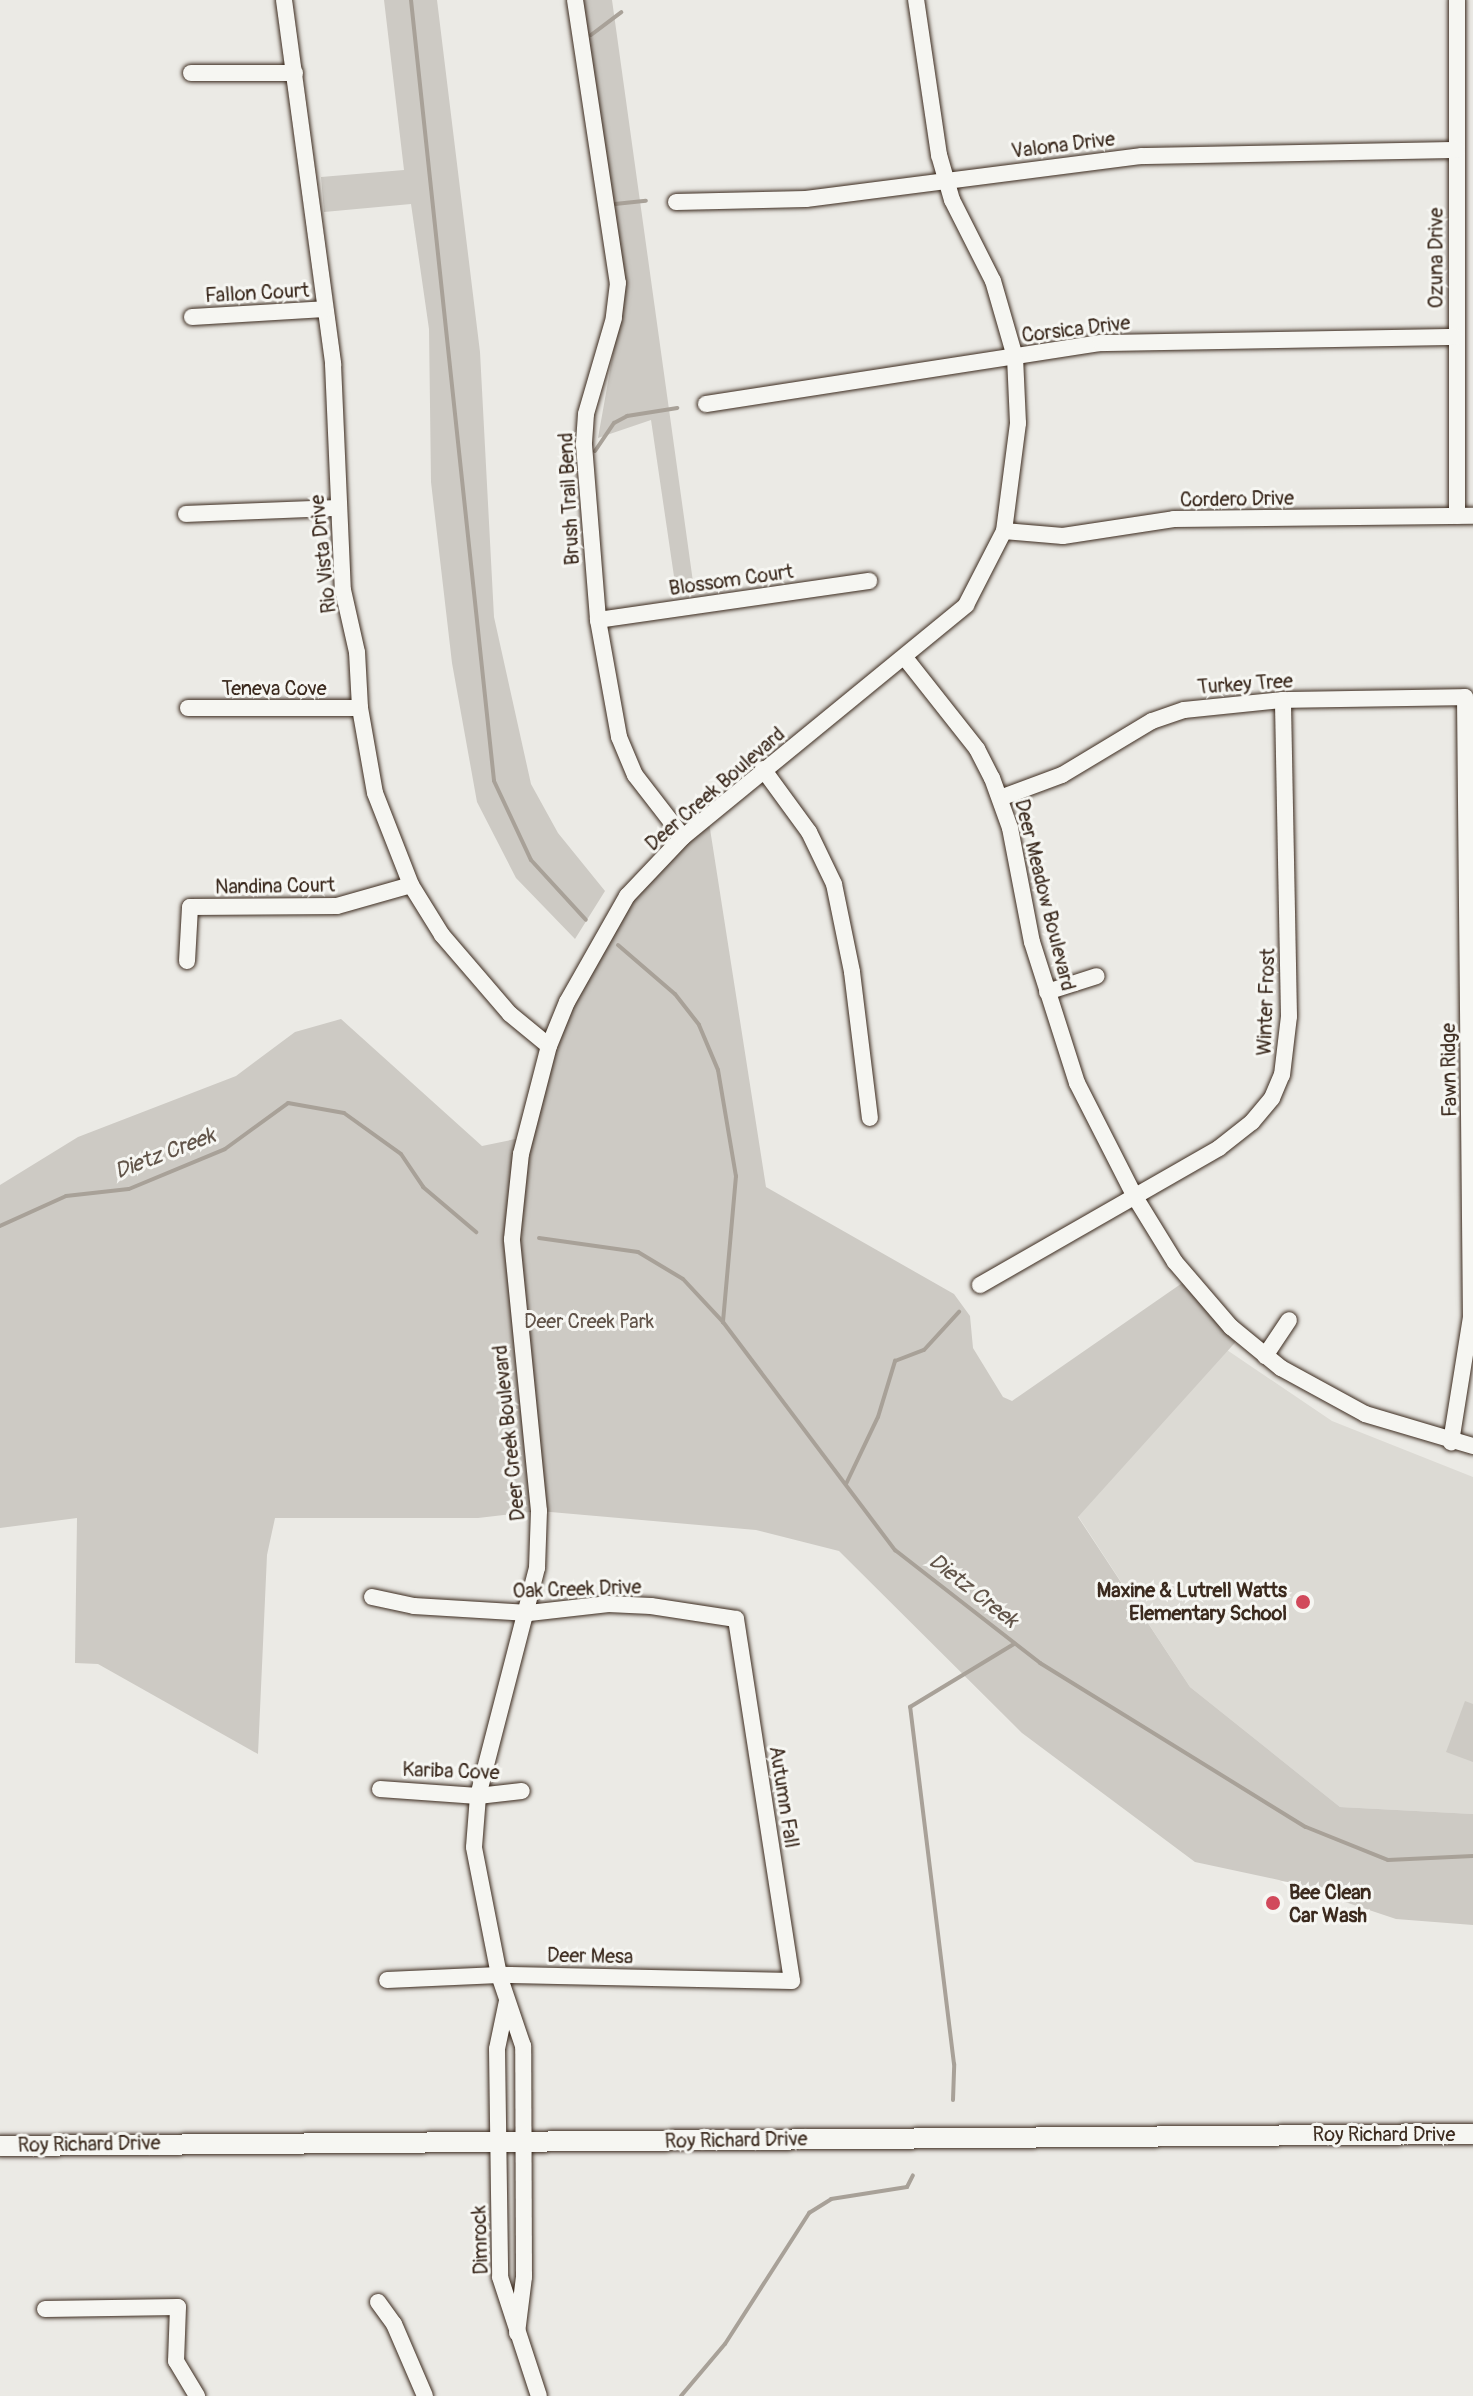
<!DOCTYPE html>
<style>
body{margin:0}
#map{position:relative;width:1473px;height:2396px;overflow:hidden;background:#ebeae5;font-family:Pangolin,sans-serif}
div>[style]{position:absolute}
.built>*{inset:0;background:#dcdad4}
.green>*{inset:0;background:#cdcac4}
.stream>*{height:4px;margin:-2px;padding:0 2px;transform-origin:2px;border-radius:2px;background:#a8a198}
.roads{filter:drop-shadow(0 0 2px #3b2a1e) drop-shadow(0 0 2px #3b2a1e)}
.minor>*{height:16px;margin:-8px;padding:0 8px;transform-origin:8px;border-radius:8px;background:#f6f6f2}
.major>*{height:20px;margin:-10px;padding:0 10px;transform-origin:10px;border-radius:10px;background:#f6f6f2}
.dots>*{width:22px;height:22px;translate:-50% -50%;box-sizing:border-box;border:4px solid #f6f6f2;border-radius:50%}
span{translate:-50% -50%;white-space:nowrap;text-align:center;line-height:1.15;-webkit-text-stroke:6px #f6f6f2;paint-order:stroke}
.street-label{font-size:20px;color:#3b2a1e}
.park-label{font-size:20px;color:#605248}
.poi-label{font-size:20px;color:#3b2a1e;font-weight:700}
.right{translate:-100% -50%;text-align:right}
.left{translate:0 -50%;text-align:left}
.water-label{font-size:22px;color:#615449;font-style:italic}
</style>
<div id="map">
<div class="built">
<div style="clip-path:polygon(1227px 1350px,1332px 1421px,1473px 1477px,1473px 1814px,1340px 1807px,1190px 1687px,1078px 1516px)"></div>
</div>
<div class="green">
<div style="clip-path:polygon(384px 0,437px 0,480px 352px,494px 617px,531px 784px,558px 833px,605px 891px,575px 939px,516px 878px,477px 802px,452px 663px,431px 482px,429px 329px,411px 204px,324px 212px,321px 177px,404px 170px)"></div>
<div style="clip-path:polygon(582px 0,612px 0,694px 589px,676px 590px,651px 420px,598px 438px,625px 286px)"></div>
<div style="clip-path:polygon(708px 816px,766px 1187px,954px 1294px,970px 1316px,973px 1348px,1003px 1397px,1012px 1401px,1188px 1279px,1241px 1336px,1078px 1517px,1190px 1687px,1340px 1807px,1473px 1814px,1473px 1925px,1396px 1919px,1279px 1880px,1195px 1862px,1022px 1733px,839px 1551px,756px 1530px,539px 1511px,478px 1518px,275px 1518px,267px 1555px,258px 1754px,98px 1664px,75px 1663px,77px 1518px,0 1528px,0 1185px,78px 1137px,236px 1076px,295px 1032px,341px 1019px,482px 1146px,525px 1137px,549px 1046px,627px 896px)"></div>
<div style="clip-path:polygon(1465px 1701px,1473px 1704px,1473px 1762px,1446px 1752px)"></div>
</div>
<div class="stream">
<div style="left:411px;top:0;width:785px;rotate:83.93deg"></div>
<div style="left:494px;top:781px;width:87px;rotate:64.9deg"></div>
<div style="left:531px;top:860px;width:81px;rotate:47.5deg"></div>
<div style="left:591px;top:35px;width:38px;rotate:-37deg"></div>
<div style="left:615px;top:204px;width:31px;rotate:-6deg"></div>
<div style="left:595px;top:451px;width:34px;rotate:-56deg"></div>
<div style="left:614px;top:423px;width:15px;rotate:-28deg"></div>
<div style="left:627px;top:416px;width:51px;rotate:-9.1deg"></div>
<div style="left:618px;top:945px;width:75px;rotate:40.7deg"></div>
<div style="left:675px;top:994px;width:39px;rotate:52deg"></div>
<div style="left:699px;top:1025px;width:49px;rotate:67.1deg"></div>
<div style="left:718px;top:1070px;width:108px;rotate:80.4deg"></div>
<div style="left:736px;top:1176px;width:147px;rotate:95.1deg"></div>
<div style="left:0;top:1226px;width:72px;rotate:-24.4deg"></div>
<div style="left:66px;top:1196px;width:63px;rotate:-6.3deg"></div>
<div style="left:129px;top:1189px;width:104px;rotate:-22.6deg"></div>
<div style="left:225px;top:1149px;width:78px;rotate:-36.1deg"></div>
<div style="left:288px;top:1103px;width:57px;rotate:10.1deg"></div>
<div style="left:344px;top:1113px;width:70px;rotate:35.7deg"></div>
<div style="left:401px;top:1154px;width:40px;rotate:56deg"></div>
<div style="left:423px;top:1187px;width:70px;rotate:40.3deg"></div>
<div style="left:539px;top:1238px;width:100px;rotate:8deg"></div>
<div style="left:638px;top:1252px;width:52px;rotate:31deg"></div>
<div style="left:683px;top:1279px;width:59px;rotate:47.1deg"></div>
<div style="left:723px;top:1322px;width:286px;rotate:53deg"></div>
<div style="left:895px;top:1550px;width:184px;rotate:37.9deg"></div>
<div style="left:1040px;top:1663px;width:312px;rotate:31.7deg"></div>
<div style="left:1306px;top:1827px;width:88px;rotate:21.9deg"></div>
<div style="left:1388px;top:1860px;width:85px;rotate:-2.7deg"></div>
<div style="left:846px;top:1484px;width:74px;rotate:-64.5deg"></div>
<div style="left:878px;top:1417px;width:59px;rotate:-73.1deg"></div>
<div style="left:895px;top:1361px;width:31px;rotate:-21deg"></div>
<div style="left:924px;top:1350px;width:52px;rotate:-47.4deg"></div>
<div style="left:953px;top:2100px;width:36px;rotate:-88deg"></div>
<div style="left:954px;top:2064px;width:360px;rotate:-97deg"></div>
<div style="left:910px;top:1707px;width:122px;rotate:-31.2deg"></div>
<div style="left:681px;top:2396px;width:68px;rotate:-49.8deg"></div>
<div style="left:725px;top:2344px;width:156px;rotate:-57.3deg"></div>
<div style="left:809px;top:2213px;width:26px;rotate:-32deg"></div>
<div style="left:831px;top:2199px;width:77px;rotate:-9deg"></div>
<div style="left:907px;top:2187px;width:13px;rotate:-63deg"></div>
</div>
<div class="roads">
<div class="minor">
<div style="left:284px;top:0;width:367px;rotate:82.3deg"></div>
<div style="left:333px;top:364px;width:226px;rotate:87.5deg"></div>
<div style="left:343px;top:590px;width:64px;rotate:77.3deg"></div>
<div style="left:357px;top:652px;width:56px;rotate:86.9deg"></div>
<div style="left:360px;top:708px;width:86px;rotate:80deg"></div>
<div style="left:375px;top:793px;width:99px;rotate:68.6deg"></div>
<div style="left:411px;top:885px;width:59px;rotate:58.2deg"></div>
<div style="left:442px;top:935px;width:104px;rotate:49.3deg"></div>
<div style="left:510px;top:1014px;width:50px;rotate:39.4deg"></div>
<div style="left:575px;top:0;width:286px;rotate:81.4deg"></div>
<div style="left:618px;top:283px;width:35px;rotate:97deg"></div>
<div style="left:614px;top:318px;width:100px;rotate:106.3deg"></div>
<div style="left:586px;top:414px;width:31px;rotate:94deg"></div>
<div style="left:584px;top:445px;width:176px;rotate:85.4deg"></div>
<div style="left:598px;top:620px;width:119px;rotate:79.8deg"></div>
<div style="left:619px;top:737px;width:41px;rotate:67.2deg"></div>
<div style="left:635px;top:775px;width:78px;rotate:52.3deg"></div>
<div style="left:1457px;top:0;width:516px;rotate:90deg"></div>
<div style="left:191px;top:73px;width:104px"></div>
<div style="left:676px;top:202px;width:130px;rotate:-1.3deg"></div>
<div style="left:806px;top:199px;width:339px;rotate:-7.3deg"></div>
<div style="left:1142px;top:156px;width:315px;rotate:-1.1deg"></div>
<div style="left:192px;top:317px;width:133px;rotate:-3.4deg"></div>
<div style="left:706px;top:404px;width:400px;rotate:-8.8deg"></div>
<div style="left:1101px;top:343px;width:354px;rotate:-1deg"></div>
<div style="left:186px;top:514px;width:151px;rotate:-2.3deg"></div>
<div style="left:1004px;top:531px;width:59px;rotate:4.8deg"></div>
<div style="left:1063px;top:536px;width:112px;rotate:-8.7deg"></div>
<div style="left:1174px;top:519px;width:299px;rotate:-0.6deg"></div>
<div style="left:598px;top:620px;width:274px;rotate:-8.2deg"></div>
<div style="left:906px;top:659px;width:115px;rotate:51.7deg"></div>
<div style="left:977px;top:749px;width:33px;rotate:63deg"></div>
<div style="left:992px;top:778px;width:53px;rotate:70.2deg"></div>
<div style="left:1010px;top:828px;width:116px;rotate:79.1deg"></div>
<div style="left:1032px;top:942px;width:148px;rotate:72.3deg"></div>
<div style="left:1077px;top:1083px;width:128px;rotate:63deg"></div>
<div style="left:1135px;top:1197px;width:76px;rotate:58.4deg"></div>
<div style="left:1175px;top:1262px;width:86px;rotate:49.3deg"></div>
<div style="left:1231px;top:1327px;width:65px;rotate:39.4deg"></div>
<div style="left:1281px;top:1368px;width:96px;rotate:28.7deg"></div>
<div style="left:1365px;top:1414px;width:113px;rotate:16.5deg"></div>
<div style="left:188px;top:708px;width:172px"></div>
<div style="left:763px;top:769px;width:78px;rotate:53.9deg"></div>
<div style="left:809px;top:832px;width:58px;rotate:64.3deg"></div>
<div style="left:834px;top:884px;width:90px;rotate:78.4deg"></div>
<div style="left:852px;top:972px;width:147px;rotate:83deg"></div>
<div style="left:1000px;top:798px;width:66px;rotate:-20.4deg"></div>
<div style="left:1062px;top:775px;width:105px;rotate:-31deg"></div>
<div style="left:1152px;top:721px;width:34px;rotate:-19deg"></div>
<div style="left:1184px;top:710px;width:100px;rotate:-5.8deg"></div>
<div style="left:1283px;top:700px;width:182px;rotate:-0.9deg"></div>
<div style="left:1465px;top:697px;width:620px;rotate:89.45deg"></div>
<div style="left:1471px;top:1317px;width:127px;rotate:99.1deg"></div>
<div style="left:187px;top:961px;width:54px;rotate:-86.8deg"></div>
<div style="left:190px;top:907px;width:147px;rotate:-0.4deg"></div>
<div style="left:337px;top:906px;width:77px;rotate:-15.8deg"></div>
<div style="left:1047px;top:992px;width:52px;rotate:-17.7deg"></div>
<div style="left:980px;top:1285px;width:275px;rotate:-29.8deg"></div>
<div style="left:1219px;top:1148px;width:42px;rotate:-38.2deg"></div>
<div style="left:1252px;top:1122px;width:31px;rotate:-50deg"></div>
<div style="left:1272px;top:1098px;width:25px;rotate:-67deg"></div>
<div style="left:1282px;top:1075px;width:59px;rotate:-83.2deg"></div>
<div style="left:1289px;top:1016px;width:316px;rotate:-91.1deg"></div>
<div style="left:1265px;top:1356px;width:43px;rotate:-56.3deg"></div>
<div style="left:372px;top:1597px;width:43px;rotate:12.1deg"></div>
<div style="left:414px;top:1606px;width:115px;rotate:3.5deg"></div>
<div style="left:529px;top:1613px;width:80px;rotate:-6.5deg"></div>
<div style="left:608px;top:1604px;width:43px;rotate:2.7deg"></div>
<div style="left:651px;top:1606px;width:86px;rotate:8.7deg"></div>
<div style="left:736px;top:1619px;width:366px;rotate:81.2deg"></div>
<div style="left:792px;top:1981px;width:293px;rotate:-178.8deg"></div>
<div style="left:499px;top:1975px;width:112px;rotate:177.4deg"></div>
<div style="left:380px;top:1789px;width:98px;rotate:4.1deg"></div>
<div style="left:478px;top:1796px;width:44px;rotate:-6.5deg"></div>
<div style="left:507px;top:2001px;width:49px;rotate:101.8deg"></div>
<div style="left:497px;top:2049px;width:228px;rotate:89.2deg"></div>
<div style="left:500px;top:2277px;width:125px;rotate:71.9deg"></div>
<div style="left:378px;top:2302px;width:27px;rotate:54deg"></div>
<div style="left:394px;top:2324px;width:78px;rotate:66.7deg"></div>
<div style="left:45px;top:2309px;width:133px;rotate:-0.9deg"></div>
<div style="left:178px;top:2307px;width:54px;rotate:92.1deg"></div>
<div style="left:176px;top:2361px;width:41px;rotate:59deg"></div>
<div style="left:517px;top:2333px;width:56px;rotate:-82.9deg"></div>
<div style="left:524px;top:2277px;width:231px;rotate:-90.2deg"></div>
<div style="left:523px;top:2046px;width:75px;rotate:-108.7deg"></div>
<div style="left:499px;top:1975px;width:130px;rotate:-101.1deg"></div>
<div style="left:474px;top:1847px;width:51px;rotate:-85.5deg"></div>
<div style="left:478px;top:1796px;width:236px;rotate:-75.5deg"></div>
<div style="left:537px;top:1568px;width:57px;rotate:-88deg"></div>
<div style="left:539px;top:1511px;width:273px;rotate:-95.7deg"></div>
<div style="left:512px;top:1239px;width:85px;rotate:-84deg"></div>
<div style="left:521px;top:1154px;width:112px;rotate:-75.5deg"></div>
<div style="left:549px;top:1046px;width:48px;rotate:-67.8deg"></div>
<div style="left:567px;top:1002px;width:122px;rotate:-60.5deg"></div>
<div style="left:627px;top:896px;width:81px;rotate:-46.5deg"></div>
<div style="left:683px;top:837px;width:366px;rotate:-39.3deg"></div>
<div style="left:966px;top:605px;width:83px;rotate:-62.8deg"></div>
<div style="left:1004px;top:531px;width:109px;rotate:-82.6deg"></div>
<div style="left:1018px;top:423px;width:66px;rotate:-92.6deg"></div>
<div style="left:1015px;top:357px;width:79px;rotate:-106.1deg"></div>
<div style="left:993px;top:281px;width:91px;rotate:-116.8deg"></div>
<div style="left:952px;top:200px;width:47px;rotate:-106.1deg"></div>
<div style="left:939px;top:155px;width:157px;rotate:-98.4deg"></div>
</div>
<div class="major">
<div style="left:0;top:2146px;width:1473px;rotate:-0.47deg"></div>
</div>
</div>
<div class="dots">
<div style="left:1303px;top:1602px;background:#d1495b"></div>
<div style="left:1273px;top:1903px;background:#d1495b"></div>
</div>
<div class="street-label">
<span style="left:1063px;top:145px;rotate:-7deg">Valona Drive</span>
<span style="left:1436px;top:258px;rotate:-90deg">Ozuna Drive</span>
<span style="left:257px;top:293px;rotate:-3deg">Fallon Court</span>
<span style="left:1076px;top:329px;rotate:-7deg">Corsica Drive</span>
<span style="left:569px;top:499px;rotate:-93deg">Brush Trail Bend</span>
<span style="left:1237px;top:499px;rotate:-1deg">Cordero Drive</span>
<span style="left:323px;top:554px;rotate:-96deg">Rio Vista Drive</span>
<span style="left:731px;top:580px;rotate:-8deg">Blossom Court</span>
<span style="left:1245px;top:684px;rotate:-4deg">Turkey Tree</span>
<span style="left:274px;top:688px">Teneva Cove</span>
<span style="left:715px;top:789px;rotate:-41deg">Deer Creek Boulevard</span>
<span style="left:275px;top:886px;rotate:-1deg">Nandina Court</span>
<span style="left:1045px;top:895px;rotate:76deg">Deer Meadow Boulevard</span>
<span style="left:1266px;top:1002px;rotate:-88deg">Winter Frost</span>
<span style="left:1449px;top:1070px;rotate:-91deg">Fawn Ridge</span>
<span style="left:509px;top:1433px;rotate:-96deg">Deer Creek Boulevard</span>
<span style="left:577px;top:1589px;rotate:-2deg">Oak Creek Drive</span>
<span style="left:451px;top:1771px;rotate:2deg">Kariba Cove</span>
<span style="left:784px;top:1797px;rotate:81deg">Autumn Fall</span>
<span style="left:590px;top:1956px;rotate:1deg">Deer Mesa</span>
<span style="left:1384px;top:2134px">Roy Richard Drive</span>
<span style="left:736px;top:2140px;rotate:-1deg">Roy Richard Drive</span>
<span style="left:89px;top:2144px;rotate:-1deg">Roy Richard Drive</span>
<span style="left:480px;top:2240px;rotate:-92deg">Dimrock</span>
</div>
<div class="park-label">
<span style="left:589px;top:1321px">Deer Creek Park</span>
</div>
<div class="poi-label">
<span class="right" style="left:1287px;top:1602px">Maxine &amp; Lutrell Watts<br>Elementary School</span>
<span class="left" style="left:1289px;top:1904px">Bee Clean<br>Car Wash</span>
</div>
<div class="water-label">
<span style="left:165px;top:1154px;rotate:-21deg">Dietz Creek</span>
<span style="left:973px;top:1591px;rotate:38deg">Dietz Creek</span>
</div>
</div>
